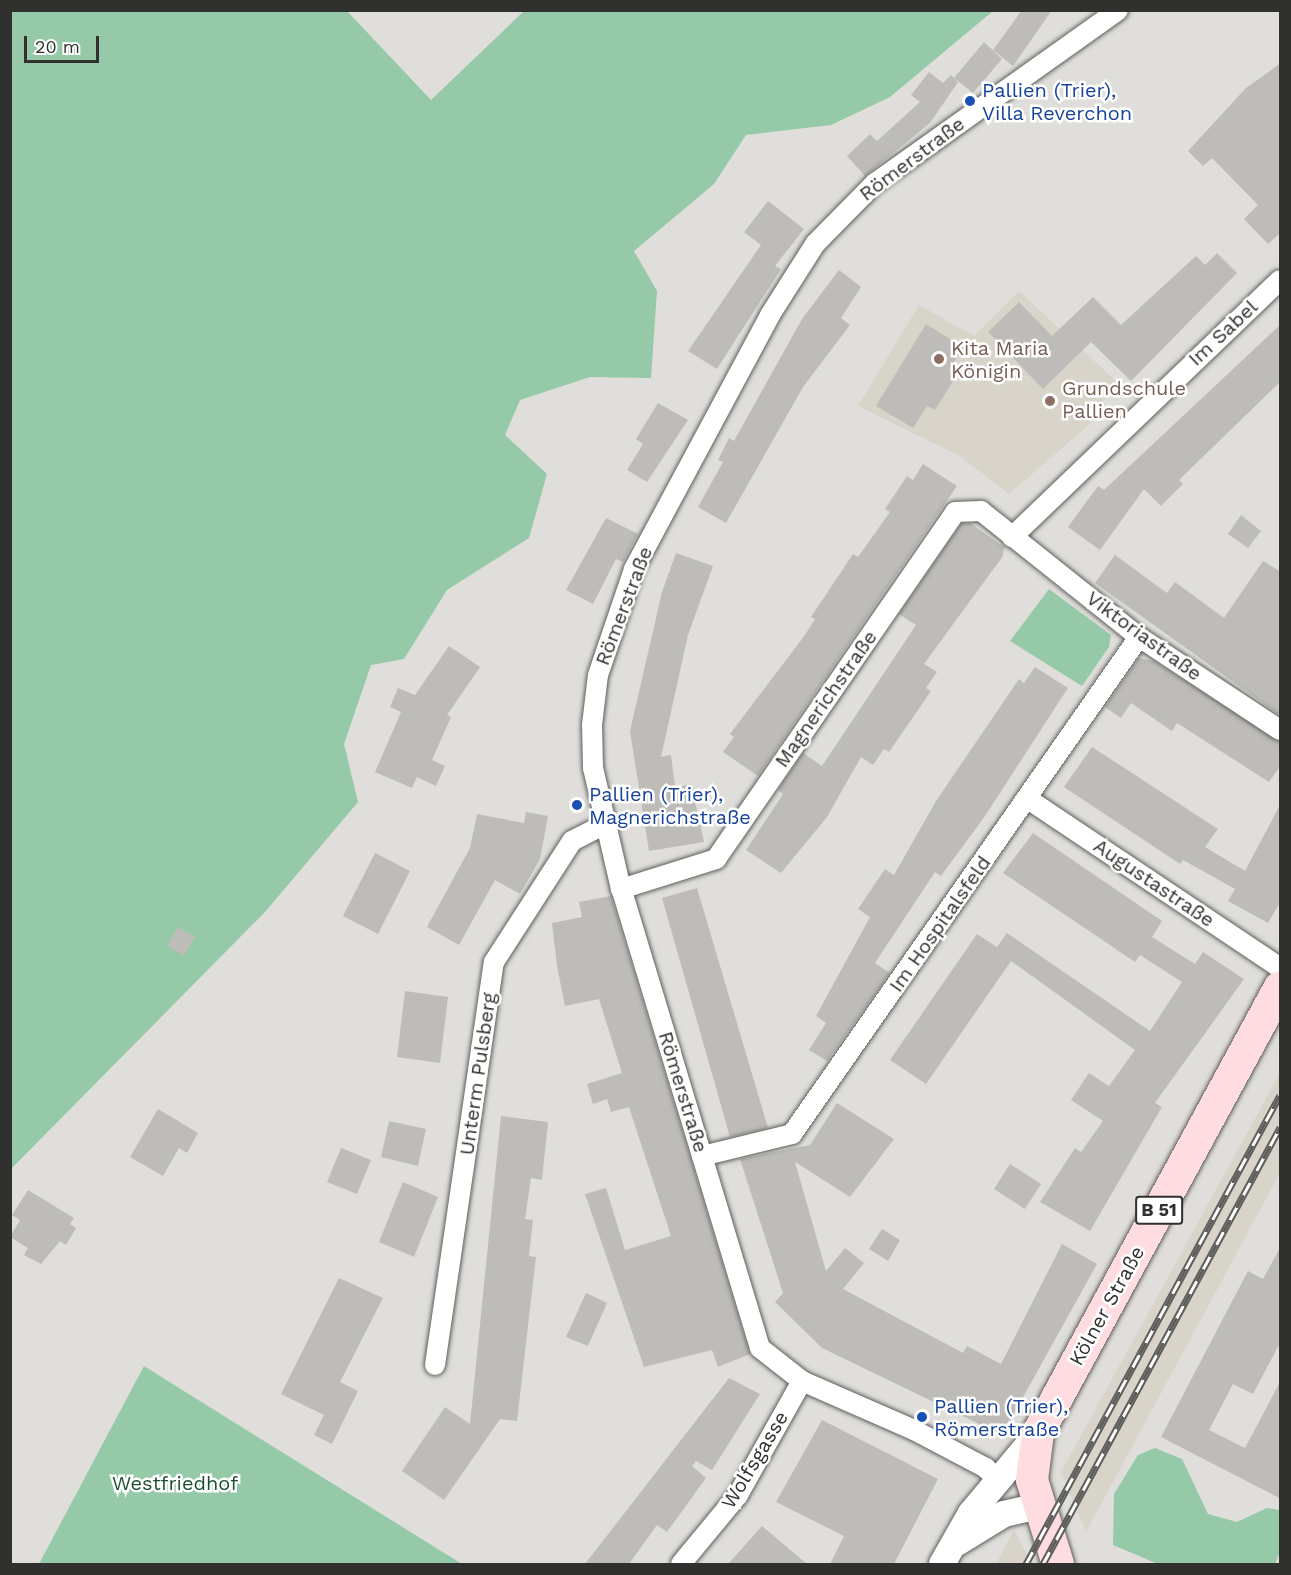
<!DOCTYPE html>
<meta charset="utf-8">
<style>
body{margin:0}
#map{position:relative;width:1291px;height:1575px;overflow:hidden;background:#dfdeda;font-family:"Work Sans",sans-serif}
div>[style]{position:absolute}
.built>*{inset:0;background:#d8d4c9}
.green>*{inset:0;background:#95c9a8}
.building>*{inset:0;background:#bebcb8}
.roads{filter:drop-shadow(0 0 2px #5f5e5a) drop-shadow(0 0 2px #5f5e5a)}
.minor>*{height:20px;margin:-10px;padding:0 10px;transform-origin:10px;border-radius:10px;background:#fff}
.tertiary>*{height:26px;margin:-13px;padding:0 13px;transform-origin:13px;border-radius:13px;background:#fff}
.primary>*{height:32px;margin:-16px;padding:0 16px;transform-origin:16px;border-radius:16px;background:#ffdce0}
.rail>*{height:7px;margin-top:-3.5px;transform-origin:0;background:repeating-linear-gradient(90deg,#fff 0 14px,#5e5e5b 0 28px);box-sizing:border-box;border-block:2px solid #5e5e5b}
.dots>*{width:16px;height:16px;translate:-50% -50%;box-sizing:border-box;border:3px solid #fff;border-radius:50%}
span{translate:-50% -50%;white-space:nowrap;text-align:center;line-height:1.15;-webkit-text-stroke:5px #fff;paint-order:stroke}
.shield-label span{padding:2px 4px;background:#fff;border:2px solid;border-radius:4px;-webkit-text-stroke-width:0}
.shield-label{font-size:18px;color:#30302e;font-weight:700}
.transit-label{font-size:20px;color:#164399}
.left{translate:0 -50%;text-align:left}
.street-label{font-size:20px;color:#30302e}
.education-label{font-size:20px;color:#785e54}
.park-label{font-size:20px;color:#1a4e32}
.frame{position:absolute;inset:0;border:12px solid #30302e;pointer-events:none}
.scale{position:absolute;left:24px;top:36px;width:75px;height:27px;box-sizing:border-box;border:3px solid #30302e;border-top:0;padding-left:8px;font-size:18px;line-height:21px;white-space:nowrap;color:#30302e;-webkit-text-stroke:4px #fff;paint-order:stroke}
</style>
<div id="map">
<div class="built">
<div style="clip-path:polygon(1019px 291px,1120px 385px,1086px 416px,1091px 423px,1009px 494px,961px 457px,858px 406px,919px 305px,974px 336px)"></div>
<div style="clip-path:polygon(1280px 1073px,1280px 1173px,1086px 1532px,1061px 1472px)"></div>
<div style="clip-path:polygon(1014px 1530px,1032px 1564px,996px 1564px)"></div>
</div>
<div class="green">
<div style="clip-path:polygon(11px 11px,347px 11px,431px 100px,524px 11px,993px 11px,890px 97px,831px 125px,746px 135px,714px 184px,634px 251px,657px 291px,651px 378px,590px 377px,520px 400px,505px 435px,547px 474px,529px 538px,447px 590px,404px 659px,371px 665px,344px 744px,358px 802px,265px 912px,11px 1169px)"></div>
<div style="clip-path:polygon(1049px 589px,1111px 635px,1109px 647px,1082px 686px,1010px 641px)"></div>
<div style="clip-path:polygon(144px 1366px,187px 1393px,462px 1564px,39px 1564px)"></div>
<div style="clip-path:polygon(1155px 1448px,1182px 1459px,1208px 1514px,1237px 1522px,1267px 1508px,1280px 1510px,1280px 1552px,1275px 1564px,1158px 1564px,1113px 1545px,1114px 1494px,1138px 1455px)"></div>
</div>
<div class="building">
<div style="clip-path:polygon(1022px 10px,1052px 10px,1013px 66px,993px 50px)"></div>
<div style="clip-path:polygon(984px 42px,1002px 59px,973px 93px,954px 78px)"></div>
<div style="clip-path:polygon(1281px 63px,1281px 232px,1268px 244px,1244px 219px,1258px 205px,1212px 158px,1203px 166px,1188px 151px,1246px 88px)"></div>
<div style="clip-path:polygon(929px 72px,943px 83px,951px 75px,958px 82px,930px 123px,865px 176px,847px 156px,870px 134px,877px 141px,920px 102px,911px 95px)"></div>
<div style="clip-path:polygon(768px 201px,804px 229px,775px 266px,781px 269px,717px 369px,688px 351px,761px 245px,744px 232px)"></div>
<div style="clip-path:polygon(1217px 253px,1237px 273px,1131px 381px,1091px 342px,1043px 389px,988px 332px,1019px 302px,1052px 336px,1093px 297px,1121px 325px,1196px 256px,1205px 265px)"></div>
<div style="clip-path:polygon(839px 270px,861px 287px,841px 318px,850px 325px,803px 387px,726px 523px,698px 507px,723px 462px,718px 460px,729px 438px,734px 441px,802px 319px)"></div>
<div style="clip-path:polygon(926px 324px,963px 347px,949px 370px,957px 375px,935px 410px,927px 406px,913px 428px,876px 406px)"></div>
<div style="clip-path:polygon(1281px 324px,1281px 381px,1179px 480px,1183px 484px,1161px 506px,1144px 489px,1100px 550px,1068px 527px,1098px 486px,1104px 490px)"></div>
<div style="clip-path:polygon(658px 403px,688px 420px,647px 482px,627px 470px,643px 444px,636px 439px)"></div>
<div style="clip-path:polygon(923px 464px,957px 486px,758px 776px,723px 752px,734px 737px,730px 734px,805px 635px,815px 619px,811px 617px,853px 554px,858px 557px,890px 512px,885px 509px,907px 476px,913px 480px)"></div>
<div style="clip-path:polygon(1241px 515px,1261px 531px,1248px 548px,1228px 534px)"></div>
<div style="clip-path:polygon(606px 518px,638px 534px,623px 562px,616px 559px,593px 604px,566px 590px)"></div>
<div style="clip-path:polygon(970px 523px,1004px 547px,1003px 556px,924px 664px,937px 672px,926px 688px,931px 691px,889px 752px,884px 749px,873px 765px,861px 757px,827px 817px,781px 873px,746px 850px,783px 794px,778px 790px,803px 753px,822px 766px,916px 625px,899px 614px,961px 524px)"></div>
<div style="clip-path:polygon(676px 553px,713px 566px,688px 635px,661px 757px,671px 755px,675px 787px,691px 784px,704px 842px,649px 851px,630px 731px,662px 592px)"></div>
<div style="clip-path:polygon(1115px 555px,1167px 593px,1175px 582px,1224px 618px,1263px 561px,1281px 572px,1281px 716px,1095px 583px)"></div>
<div style="clip-path:polygon(449px 646px,480px 667px,447px 715px,451px 717px,432px 760px,445px 766px,436px 786px,417px 777px,412px 788px,375px 772px,401px 712px,390px 707px,398px 688px,415px 695px)"></div>
<div style="clip-path:polygon(1139px 658px,1154px 661px,1281px 742px,1281px 765px,1269px 782px,1177px 723px,1172px 731px,1131px 703px,1121px 718px,1105px 707px)"></div>
<div style="clip-path:polygon(1035px 667px,1068px 688px,985px 816px,941px 876px,935px 872px,875px 963px,890px 973px,827px 1061px,809px 1050px,826px 1023px,816px 1016px,870px 917px,858px 909px,885px 869px,894px 875px,936px 801px,1019px 679px,1024px 683px)"></div>
<div style="clip-path:polygon(1092px 747px,1218px 829px,1205px 847px,1245px 871px,1281px 803px,1281px 901px,1268px 923px,1228px 901px,1235px 889px,1183px 860px,1180px 864px,1064px 787px)"></div>
<div style="clip-path:polygon(526px 812px,548px 816px,540px 859px,520px 894px,495px 880px,459px 945px,427px 927px,470px 848px,477px 814px,524px 823px)"></div>
<div style="clip-path:polygon(1033px 833px,1162px 921px,1152px 937px,1195px 964px,1203px 952px,1244px 979px,1155px 1103px,1162px 1107px,1090px 1231px,1040px 1202px,1075px 1148px,1081px 1152px,1103px 1121px,1071px 1100px,1089px 1073px,1109px 1086px,1135px 1050px,1011px 961px,926px 1084px,890px 1060px,977px 934px,997px 947px,1007px 933px,1150px 1031px,1182px 982px,1140px 955px,1135px 962px,1003px 873px)"></div>
<div style="clip-path:polygon(375px 853px,410px 871px,378px 934px,343px 916px)"></div>
<div style="clip-path:polygon(697px 888px,768px 1128px,730px 1137px,662px 898px)"></div>
<div style="clip-path:polygon(611px 896px,750px 1354px,718px 1367px,712px 1350px,644px 1367px,585px 1194px,606px 1188px,625px 1250px,671px 1236px,629px 1107px,611px 1112px,607px 1099px,593px 1104px,587px 1084px,622px 1073px,599px 999px,565px 1006px,557px 966px,552px 923px,582px 917px,579px 902px)"></div>
<div style="clip-path:polygon(178px 927px,195px 937px,184px 956px,167px 946px)"></div>
<div style="clip-path:polygon(405px 991px,448px 997px,440px 1063px,397px 1057px)"></div>
<div style="clip-path:polygon(837px 1103px,894px 1139px,850px 1197px,795px 1162px,826px 1271px,845px 1248px,864px 1263px,843px 1289px,963px 1353px,967px 1346px,1001px 1364px,1062px 1244px,1097px 1264px,1002px 1435px,822px 1348px,775px 1302px,783px 1293px,740px 1159px,810px 1145px)"></div>
<div style="clip-path:polygon(158px 1109px,198px 1133px,187px 1153px,179px 1148px,163px 1176px,130px 1157px)"></div>
<div style="clip-path:polygon(501px 1116px,548px 1122px,542px 1180px,531px 1178px,525px 1219px,533px 1220px,529px 1256px,536px 1257px,517px 1421px,500px 1419px,444px 1500px,402px 1471px,445px 1407px,470px 1424px)"></div>
<div style="clip-path:polygon(389px 1121px,426px 1129px,418px 1166px,381px 1157px)"></div>
<div style="clip-path:polygon(341px 1148px,371px 1160px,357px 1194px,327px 1182px)"></div>
<div style="clip-path:polygon(1010px 1164px,1041px 1184px,1025px 1209px,994px 1189px)"></div>
<div style="clip-path:polygon(403px 1182px,438px 1197px,414px 1257px,379px 1242px)"></div>
<div style="clip-path:polygon(28px 1190px,74px 1218px,70px 1224px,76px 1228px,66px 1245px,60px 1241px,41px 1264px,24px 1255px,28px 1248px,10px 1237px,20px 1220px,12px 1215px)"></div>
<div style="clip-path:polygon(882px 1229px,900px 1240px,888px 1261px,869px 1249px)"></div>
<div style="clip-path:polygon(1281px 1246px,1281px 1341px,1253px 1394px,1233px 1384px,1209px 1430px,1245px 1448px,1281px 1380px,1281px 1499px,1161px 1437px,1248px 1271px,1263px 1279px)"></div>
<div style="clip-path:polygon(339px 1278px,383px 1298px,340px 1382px,358px 1391px,332px 1444px,314px 1435px,324px 1415px,281px 1394px)"></div>
<div style="clip-path:polygon(586px 1293px,607px 1303px,588px 1346px,566px 1337px)"></div>
<div style="clip-path:polygon(729px 1378px,760px 1394px,712px 1470px,696px 1461px,692px 1466px,706px 1478px,667px 1532px,657px 1525px,629px 1564px,585px 1564px)"></div>
<div style="clip-path:polygon(822px 1420px,938px 1479px,894px 1564px,830px 1564px,844px 1536px,776px 1502px)"></div>
<div style="clip-path:polygon(762px 1526px,807px 1564px,728px 1564px)"></div>
</div>
<div class="roads">
<div class="minor">
<div style="left:1012px;top:537px;width:371px;rotate:-43.8deg"></div>
<div style="left:1028px;top:799px;width:303px;rotate:33.8deg"></div>
<div style="left:621px;top:889px;width:100px;rotate:-17.5deg"></div>
<div style="left:716px;top:859px;width:421px;rotate:-55.4deg"></div>
<div style="left:955px;top:512px;width:26px;rotate:-2deg"></div>
<div style="left:981px;top:511px;width:202px;rotate:38.6deg"></div>
<div style="left:1139px;top:637px;width:169px;rotate:33.4deg"></div>
<div style="left:702px;top:1156px;width:93px;rotate:-13.7deg"></div>
<div style="left:792px;top:1134px;width:606px;rotate:-55.08deg"></div>
<div style="left:435px;top:1365px;width:407px;rotate:-81.7deg"></div>
<div style="left:494px;top:962px;width:144px;rotate:-57.2deg"></div>
<div style="left:572px;top:841px;width:37px;rotate:-27deg"></div>
<div style="left:998px;top:1481px;width:18px;rotate:-133deg"></div>
<div style="left:986px;top:1468px;width:81px;rotate:-152.2deg"></div>
<div style="left:914px;top:1430px;width:122px;rotate:-156.4deg"></div>
<div style="left:802px;top:1381px;width:53px;rotate:-141.8deg"></div>
<div style="left:760px;top:1348px;width:480px;rotate:-106.8deg"></div>
<div style="left:621px;top:889px;width:124px;rotate:-103deg"></div>
<div style="left:593px;top:768px;width:43px;rotate:-91.3deg"></div>
<div style="left:592px;top:725px;width:50px;rotate:-83.2deg"></div>
<div style="left:598px;top:675px;width:112px;rotate:-71.2deg"></div>
<div style="left:634px;top:569px;width:288px;rotate:-61.8deg"></div>
<div style="left:770px;top:315px;width:84px;rotate:-57.6deg"></div>
<div style="left:815px;top:244px;width:86px;rotate:-45.5deg"></div>
<div style="left:875px;top:183px;width:298px;rotate:-35.4deg"></div>
<div style="left:681px;top:1564px;width:89px;rotate:-50.4deg"></div>
<div style="left:738px;top:1495px;width:131px;rotate:-60.7deg"></div>
</div>
<div class="tertiary">
<div style="left:957px;top:1543px;width:55px;rotate:-31.7deg"></div>
<div style="left:1004px;top:1514px;width:36px;rotate:-13deg"></div>
<div style="left:942px;top:1564px;width:59px;rotate:-60.4deg"></div>
<div style="left:971px;top:1513px;width:104px;rotate:-50.1deg"></div>
</div>
<div class="primary">
<div style="left:1058px;top:1564px;width:88px;rotate:-107.2deg"></div>
<div style="left:1032px;top:1480px;width:47px;rotate:-82.7deg"></div>
<div style="left:1038px;top:1433px;width:507px;rotate:-61.52deg"></div>
</div>
</div>
<div class="rail">
<div style="left:1026px;top:1564px;width:533px;rotate:-61.56deg"></div>
<div style="left:1043px;top:1564px;width:497px;rotate:-61.5deg"></div>
</div>
<div class="dots">
<div style="left:970px;top:101px;background:#1a4fb4"></div>
<div style="left:939px;top:359px;background:#8d6e63"></div>
<div style="left:1050px;top:401px;background:#8d6e63"></div>
<div style="left:577px;top:805px;background:#1a4fb4"></div>
<div style="left:922px;top:1417px;background:#1a4fb4"></div>
</div>
<div class="shield-label">
<span style="left:1159px;top:1210px">B 51</span>
</div>
<div class="transit-label">
<span class="left" style="left:982px;top:102px">Pallien (Trier),<br>Villa Reverchon</span>
<span class="left" style="left:589px;top:806px">Pallien (Trier),<br>Magnerichstraße</span>
<span class="left" style="left:934px;top:1418px">Pallien (Trier),<br>Römerstraße</span>
</div>
<div class="street-label">
<span style="left:912px;top:159px;rotate:-37deg">Römerstraße</span>
<span style="left:1223px;top:333px;rotate:-43deg">Im Sabel</span>
<span style="left:624px;top:606px;rotate:-69deg">Römerstraße</span>
<span style="left:1144px;top:636px;rotate:36deg">Viktoriastraße</span>
<span style="left:826px;top:699px;rotate:-55deg">Magnerichstraße</span>
<span style="left:1154px;top:883px;rotate:34deg">Augustastraße</span>
<span style="left:940px;top:924px;rotate:-55deg">Im Hospitalsfeld</span>
<span style="left:478px;top:1074px;rotate:-82deg">Unterm Pulsberg</span>
<span style="left:683px;top:1092px;rotate:73deg">Römerstraße</span>
<span style="left:1107px;top:1306px;rotate:-61deg">Kölner Straße</span>
<span style="left:755px;top:1460px;rotate:-59deg">Wolfsgasse</span>
</div>
<div class="education-label">
<span class="left" style="left:951px;top:360px">Kita Maria<br>Königin</span>
<span class="left" style="left:1062px;top:400px">Grundschule<br>Pallien</span>
</div>
<div class="park-label">
<span style="left:175px;top:1483px">Westfriedhof</span>
</div>
<div class="frame"></div>
<div class="scale">20 m</div>
</div>
